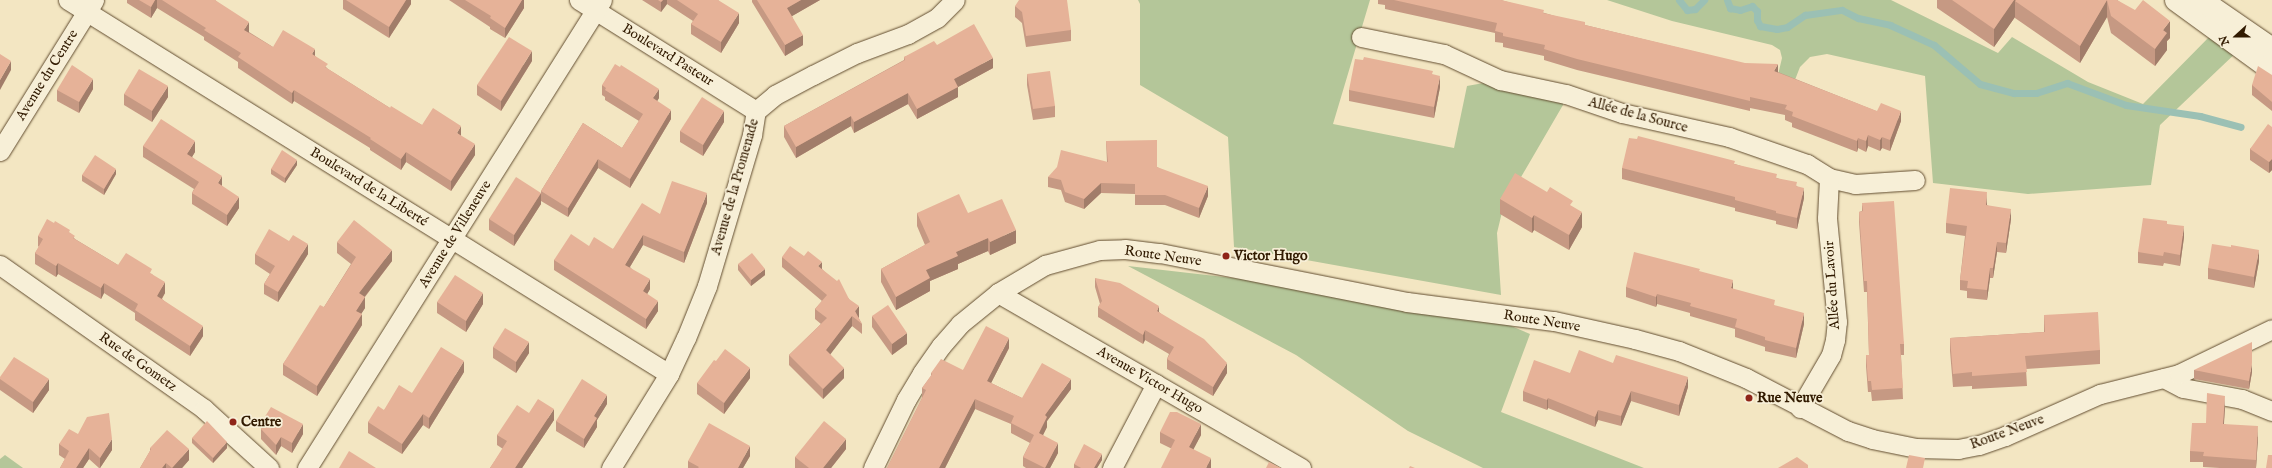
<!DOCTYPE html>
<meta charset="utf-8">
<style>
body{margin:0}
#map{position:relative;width:2272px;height:468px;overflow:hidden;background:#f3e6c2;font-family:"IM FELL English",serif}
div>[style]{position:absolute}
.green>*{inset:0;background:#b4c699}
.stream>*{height:7px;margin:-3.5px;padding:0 3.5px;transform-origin:3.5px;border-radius:3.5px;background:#9bc0b4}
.roads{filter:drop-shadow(0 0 1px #624d30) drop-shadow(0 0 1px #624d30)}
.minor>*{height:19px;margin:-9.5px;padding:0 9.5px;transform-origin:9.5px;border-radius:9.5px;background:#f7efd7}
.secondary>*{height:22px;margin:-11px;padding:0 11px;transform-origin:11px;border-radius:11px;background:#f7efd7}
.wall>*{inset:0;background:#c69983}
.shaded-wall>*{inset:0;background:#a17d6a}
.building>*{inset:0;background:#e6b298}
.dots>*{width:11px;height:11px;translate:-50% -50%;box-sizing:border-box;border:2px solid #f7efd7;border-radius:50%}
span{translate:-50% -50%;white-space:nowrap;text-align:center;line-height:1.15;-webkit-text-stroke:3.5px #f7efd7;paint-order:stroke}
.street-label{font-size:14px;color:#311a00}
.poi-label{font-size:14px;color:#311a00;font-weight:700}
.left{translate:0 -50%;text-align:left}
.north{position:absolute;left:2216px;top:16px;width:40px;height:40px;-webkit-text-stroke:3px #f7efd7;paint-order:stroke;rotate:249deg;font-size:11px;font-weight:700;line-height:16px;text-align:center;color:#311a00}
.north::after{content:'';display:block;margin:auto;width:14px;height:18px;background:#311a00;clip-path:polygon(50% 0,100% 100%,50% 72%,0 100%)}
</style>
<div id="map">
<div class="green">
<div style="clip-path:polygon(1138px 0,1370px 0,1333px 124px,1454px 148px,1467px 86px,1500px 80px,1566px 94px,1563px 105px,1503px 208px,1497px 233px,1501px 295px,1234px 247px,1228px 137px,1140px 85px,1140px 4px)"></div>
<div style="clip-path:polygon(1607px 0,1891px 0,1998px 53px,2012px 37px,2088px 82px,2143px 104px,2215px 31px,2240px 49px,2160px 125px,2151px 185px,2028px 194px,1933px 183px,1925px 76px,1827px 54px,1810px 57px,1800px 67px,1793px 85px,1778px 75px,1782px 58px,1780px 50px,1772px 45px,1672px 21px)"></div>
<div style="clip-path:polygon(1128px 266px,1276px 283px,1497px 320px,1530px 334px,1501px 412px,1644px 468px,1483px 468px,1408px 431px,1296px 355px)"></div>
<div style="clip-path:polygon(5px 455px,23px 468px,0 468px,0 459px)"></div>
</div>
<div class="stream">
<div style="left:1679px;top:0;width:13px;rotate:51deg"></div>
<div style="left:1687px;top:10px;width:8px;rotate:-7deg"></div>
<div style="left:1695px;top:9px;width:13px;rotate:-45deg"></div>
<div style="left:1727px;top:0;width:9px;rotate:69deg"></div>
<div style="left:1730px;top:8px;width:10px;rotate:11deg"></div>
<div style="left:1740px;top:10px;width:13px;rotate:-18deg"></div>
<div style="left:1752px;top:6px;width:7px;rotate:45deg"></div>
<div style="left:1757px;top:11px;width:9px;rotate:90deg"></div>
<div style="left:1757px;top:20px;width:7px;rotate:63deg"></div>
<div style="left:1760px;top:26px;width:17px;rotate:10deg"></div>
<div style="left:1777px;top:29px;width:10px;rotate:-11deg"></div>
<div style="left:1787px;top:27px;width:22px;rotate:-34deg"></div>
<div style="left:1805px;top:15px;width:37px;rotate:-8deg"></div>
<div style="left:1842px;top:10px;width:18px;rotate:27deg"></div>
<div style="left:1858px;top:18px;width:33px;rotate:12deg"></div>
<div style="left:1890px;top:25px;width:48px;rotate:24.4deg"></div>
<div style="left:1934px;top:45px;width:60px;rotate:40.3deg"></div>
<div style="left:1980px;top:84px;width:35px;rotate:15deg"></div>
<div style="left:2014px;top:93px;width:22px"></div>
<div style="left:2036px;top:93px;width:33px;rotate:-18deg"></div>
<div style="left:2067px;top:83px;width:63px;rotate:20.4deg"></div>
<div style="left:2126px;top:105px;width:75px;rotate:8.5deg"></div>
<div style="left:2200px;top:116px;width:42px;rotate:15deg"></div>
</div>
<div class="roads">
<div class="minor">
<div style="left:68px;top:0;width:708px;rotate:31.89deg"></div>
<div style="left:579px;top:0;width:209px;rotate:32.1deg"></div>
<div style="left:1361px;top:37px;width:85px;rotate:11.6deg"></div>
<div style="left:1444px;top:54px;width:62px;rotate:24.9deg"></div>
<div style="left:1500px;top:80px;width:67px;rotate:12deg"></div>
<div style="left:1566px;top:94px;width:59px;rotate:18.7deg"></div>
<div style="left:1622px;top:113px;width:110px;rotate:12.6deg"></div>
<div style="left:1729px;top:137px;width:83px;rotate:19.1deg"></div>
<div style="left:1807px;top:164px;width:26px;rotate:32deg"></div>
<div style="left:1829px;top:178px;width:27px;rotate:13deg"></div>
<div style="left:1855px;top:184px;width:60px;rotate:-3.8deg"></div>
<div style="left:0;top:151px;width:178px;rotate:-58.1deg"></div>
<div style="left:0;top:265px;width:250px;rotate:35.2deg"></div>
<div style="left:204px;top:409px;width:88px;rotate:42.2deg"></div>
<div style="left:998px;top:293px;width:350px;rotate:30deg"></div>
<div style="left:2164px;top:378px;width:21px;rotate:28deg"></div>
<div style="left:2183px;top:388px;width:60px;rotate:10.6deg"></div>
<div style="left:2242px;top:399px;width:32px;rotate:22deg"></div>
<div style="left:1800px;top:408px;width:61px;rotate:-59.7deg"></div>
<div style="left:1831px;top:355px;width:16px;rotate:-75deg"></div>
<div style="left:1835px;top:340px;width:18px;rotate:-84deg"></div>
<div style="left:1837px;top:322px;width:104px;rotate:-95.5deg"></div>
<div style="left:1827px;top:218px;width:40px;rotate:-87.1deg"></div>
<div style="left:307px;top:468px;width:553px;rotate:-57.78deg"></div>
<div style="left:611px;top:468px;width:110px;rotate:-58.3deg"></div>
<div style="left:669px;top:374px;width:40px;rotate:-65deg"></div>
<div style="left:686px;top:338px;width:56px;rotate:-68deg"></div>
<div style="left:707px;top:286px;width:158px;rotate:-73.4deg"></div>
<div style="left:752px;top:135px;width:24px;rotate:-81deg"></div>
<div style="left:756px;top:111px;width:25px;rotate:-40deg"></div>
<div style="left:775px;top:95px;width:43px;rotate:-27.8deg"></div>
<div style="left:813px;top:75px;width:49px;rotate:-26.6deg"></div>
<div style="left:857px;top:53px;width:54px;rotate:-20.4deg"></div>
<div style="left:908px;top:34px;width:33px;rotate:-29deg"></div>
<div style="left:937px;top:18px;width:25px;rotate:-45deg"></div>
<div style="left:873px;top:468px;width:76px;rotate:-64.1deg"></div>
<div style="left:906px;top:400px;width:31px;rotate:-59deg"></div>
<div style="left:922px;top:373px;width:33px;rotate:-55deg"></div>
<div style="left:941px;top:346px;width:29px;rotate:-49deg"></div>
<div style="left:960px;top:324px;width:49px;rotate:-39.2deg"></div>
<div style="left:998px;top:293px;width:55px;rotate:-30.8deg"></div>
<div style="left:1045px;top:265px;width:57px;rotate:-15.3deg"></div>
<div style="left:1100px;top:250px;width:25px;rotate:-2deg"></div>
<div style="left:1125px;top:249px;width:35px;rotate:7deg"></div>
<div style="left:1160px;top:253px;width:252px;rotate:11.2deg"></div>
<div style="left:1407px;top:302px;width:148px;rotate:7.4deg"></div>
<div style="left:1554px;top:321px;width:83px;rotate:12.5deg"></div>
<div style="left:1635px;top:339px;width:46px;rotate:15.3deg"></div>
<div style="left:1679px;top:351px;width:72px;rotate:21.9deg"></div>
<div style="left:1746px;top:378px;width:115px;rotate:27.5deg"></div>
<div style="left:1848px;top:431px;width:25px;rotate:18deg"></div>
<div style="left:1872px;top:439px;width:45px;rotate:11.6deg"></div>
<div style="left:1916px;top:448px;width:42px;rotate:1.4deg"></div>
<div style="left:1958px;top:449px;width:21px;rotate:-11deg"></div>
<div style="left:1979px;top:445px;width:28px;rotate:-19deg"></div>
<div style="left:2005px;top:436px;width:104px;rotate:-23.9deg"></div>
<div style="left:2100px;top:394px;width:81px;rotate:-14.2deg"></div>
<div style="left:2179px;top:374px;width:103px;rotate:-25.8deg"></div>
<div style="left:1112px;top:468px;width:95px;rotate:-62.4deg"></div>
</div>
<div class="secondary">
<div style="left:2176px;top:0;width:119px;rotate:36.1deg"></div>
<div style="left:2201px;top:0;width:86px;rotate:34.6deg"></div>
</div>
</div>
<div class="wall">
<div style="clip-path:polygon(127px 0,215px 0,249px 32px,273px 47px,315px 56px,328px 69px,390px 108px,422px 125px,461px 136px,475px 155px,451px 191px,406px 162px,401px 170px,370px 150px,370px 148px,294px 101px,292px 104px,238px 68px,238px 62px,204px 40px,204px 37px,157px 8px,151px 18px,127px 3px)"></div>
<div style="clip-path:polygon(343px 0,411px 0,411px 4px,389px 38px,343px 9px)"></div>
<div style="clip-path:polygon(449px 0,524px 0,524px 8px,505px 38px,490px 29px,490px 27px)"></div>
<div style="clip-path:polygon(642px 0,718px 0,739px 23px,721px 53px,691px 34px,691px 24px,693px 21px,667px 4px,661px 12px)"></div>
<div style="clip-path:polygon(752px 0,820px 0,792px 16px,803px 45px,785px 56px,752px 2px)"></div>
<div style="clip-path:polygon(1378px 0,1501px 0,1585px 25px,1778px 72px,1901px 121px,1890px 151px,1882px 148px,1880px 151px,1868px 146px,1866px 152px,1858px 148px,1857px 152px,1792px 127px,1792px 123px,1785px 120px,1785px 115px,1750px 108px,1750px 111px,1577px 70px,1544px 60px,1544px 56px,1503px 47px,1503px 43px,1495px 42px,1495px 33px,1385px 9px,1385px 5px,1378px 4px)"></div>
<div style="clip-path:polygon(1937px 0,2117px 0,2170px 38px,2167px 41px,2167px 50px,2155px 66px,2111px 33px,2107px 17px,2080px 63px,2015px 18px,2015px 17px,1994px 47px,1937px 8px)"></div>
<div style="clip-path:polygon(1015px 6px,1071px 30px,1071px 41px,1026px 47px,1022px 23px,1015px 17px)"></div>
<div style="clip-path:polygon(937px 45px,993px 68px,958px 87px,958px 97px,917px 119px,908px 104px,854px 133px,851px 126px,796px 158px,784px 137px,784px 126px,904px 60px,904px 57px)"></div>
<div style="clip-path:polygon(532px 61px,501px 111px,477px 95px,477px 85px)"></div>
<div style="clip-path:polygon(1027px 74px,1055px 106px,1055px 117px,1033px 120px,1027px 85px)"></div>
<div style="clip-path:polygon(1433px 75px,1440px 87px,1434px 118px,1349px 101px,1349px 90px)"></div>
<div style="clip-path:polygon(2272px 75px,2272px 111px,2252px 95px,2252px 85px)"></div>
<div style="clip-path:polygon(602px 85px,659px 98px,657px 101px,671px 119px,630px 188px,598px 168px,568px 217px,541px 201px,541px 204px,514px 246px,489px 230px,489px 219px,541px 193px,541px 191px,583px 123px,622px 148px,639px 121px,605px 100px,605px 97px,602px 95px)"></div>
<div style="clip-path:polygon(93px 89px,79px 113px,57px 101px,57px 90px)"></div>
<div style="clip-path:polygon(124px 94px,168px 97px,152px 122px,124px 105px)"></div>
<div style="clip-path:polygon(724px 122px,703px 156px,680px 142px,680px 131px)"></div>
<div style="clip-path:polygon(2272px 127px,2272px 171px,2272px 170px,2269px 173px,2250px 160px,2250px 149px)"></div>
<div style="clip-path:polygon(1106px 141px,1157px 167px,1208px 196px,1199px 218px,1165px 205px,1135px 205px,1135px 194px,1101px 193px,1084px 209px,1065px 202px,1061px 190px,1048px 187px,1048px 177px,1107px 162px)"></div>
<div style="clip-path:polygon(143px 146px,195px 152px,192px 157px,222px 186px,239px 208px,227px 226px,192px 204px,192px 193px,194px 189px,143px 157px)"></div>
<div style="clip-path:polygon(1735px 164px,1777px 178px,1797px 186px,1804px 198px,1797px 229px,1776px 224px,1776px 221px,1735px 211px,1735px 208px,1622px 179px,1622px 168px)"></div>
<div style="clip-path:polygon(297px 165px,285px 183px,271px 174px,271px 169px)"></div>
<div style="clip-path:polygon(116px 174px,104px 195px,82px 181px,82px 175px)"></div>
<div style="clip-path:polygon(1500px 199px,1573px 207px,1582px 227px,1569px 250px,1534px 230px,1532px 233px,1500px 214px)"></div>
<div style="clip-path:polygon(707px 203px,684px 263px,643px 245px,630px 267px,650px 289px,647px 294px,658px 311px,646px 329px,554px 270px,554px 260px,589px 246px,613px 249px,660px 214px)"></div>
<div style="clip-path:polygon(1862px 203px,1904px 344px,1904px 355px,1901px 355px,1903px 399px,1872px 401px,1871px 392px,1868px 392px,1866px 366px,1866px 355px,1869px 355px,1867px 292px,1864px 292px,1859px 222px,1859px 212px,1862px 211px)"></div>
<div style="clip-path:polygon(1987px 203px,1987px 205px,2011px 219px,2006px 253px,1997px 252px,1993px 278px,1990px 278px,1987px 300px,1967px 298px,1967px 291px,1960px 290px,1960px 280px,1965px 236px,1946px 233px,1946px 223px)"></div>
<div style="clip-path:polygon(917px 213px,968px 213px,1016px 243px,990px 255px,988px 251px,958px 264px,958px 269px,930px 281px,930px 291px,896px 310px,881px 282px,881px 269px,925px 245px,917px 226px)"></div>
<div style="clip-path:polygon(2167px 224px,2184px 237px,2180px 266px,2164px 263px,2163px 266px,2138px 263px,2138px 252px)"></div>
<div style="clip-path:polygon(70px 233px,75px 239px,118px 265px,152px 274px,165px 293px,162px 299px,203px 336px,190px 356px,135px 320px,135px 313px,104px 293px,101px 299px,58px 274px,56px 277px,35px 264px,35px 253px,39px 247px,38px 246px,38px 236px)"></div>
<div style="clip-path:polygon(337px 242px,392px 261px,365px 297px,365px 308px,361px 314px,362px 325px,317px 396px,283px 375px,283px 364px,324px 307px,351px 264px,337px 253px)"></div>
<div style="clip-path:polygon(255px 254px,308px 254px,278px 302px,264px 294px,264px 284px,270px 274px,255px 264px)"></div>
<div style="clip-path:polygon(782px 257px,822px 269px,849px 299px,859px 317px,858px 317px,862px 324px,862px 334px,852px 326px,830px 354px,844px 378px,823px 399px,789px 365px,789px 355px,821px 324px,815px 319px,815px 309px,822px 301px,782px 267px)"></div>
<div style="clip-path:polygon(2259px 261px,2254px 288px,2208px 279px,2208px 268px)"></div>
<div style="clip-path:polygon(738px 264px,765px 275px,751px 286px,738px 270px)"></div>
<div style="clip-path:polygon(1700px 272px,1733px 289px,1775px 306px,1804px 324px,1796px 358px,1765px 351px,1765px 347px,1735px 337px,1735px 329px,1690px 316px,1690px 313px,1657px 304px,1656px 307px,1626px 297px,1626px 287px)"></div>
<div style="clip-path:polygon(1095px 278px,1159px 312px,1227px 373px,1213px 396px,1167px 369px,1167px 359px,1169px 354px,1145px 340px,1143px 344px,1098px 317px,1098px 307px,1100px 304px,1095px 287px)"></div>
<div style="clip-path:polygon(437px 302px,483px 304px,466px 332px,437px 313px)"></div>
<div style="clip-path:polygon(2044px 315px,2100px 350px,2100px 364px,2026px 369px,2027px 386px,1972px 389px,1972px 386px,1953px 387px,1950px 351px,1950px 338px,2044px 332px)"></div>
<div style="clip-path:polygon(872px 316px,907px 344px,892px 355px,872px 327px)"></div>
<div style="clip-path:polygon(493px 347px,529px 353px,516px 373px,493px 358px)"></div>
<div style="clip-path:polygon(1009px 348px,991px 383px,1022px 398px,1071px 389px,1047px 421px,1047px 427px,1043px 435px,1058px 453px,1050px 468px,1026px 468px,1023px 466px,1023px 457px,1030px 443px,1011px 433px,1011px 424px,975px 409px,945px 468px,887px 468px,922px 398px,922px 388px,931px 376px,931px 373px,963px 370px)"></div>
<div style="clip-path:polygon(1613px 363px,1688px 387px,1679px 416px,1631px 401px,1621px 426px,1598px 420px,1595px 427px,1548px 408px,1547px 410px,1523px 401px,1523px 391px,1570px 373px)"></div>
<div style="clip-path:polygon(2194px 370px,2252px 372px,2249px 389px,2194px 379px)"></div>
<div style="clip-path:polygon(464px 372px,429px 429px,423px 425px,402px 454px,368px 433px,368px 422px,384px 410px,412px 393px)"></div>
<div style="clip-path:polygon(0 377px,49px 390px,33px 413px,0 390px)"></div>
<div style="clip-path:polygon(750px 378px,724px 414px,697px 394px,697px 383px)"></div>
<div style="clip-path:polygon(607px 404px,597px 420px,597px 427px,584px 448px,556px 431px,556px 421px)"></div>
<div style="clip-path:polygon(2225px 407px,2224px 424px,2258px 437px,2256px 468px,2220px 468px,2203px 467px,2203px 462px,2190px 462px,2190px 451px,2206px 423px)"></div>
<div style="clip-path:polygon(529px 413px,554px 420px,522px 468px,490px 468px,503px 449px,497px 445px,497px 435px)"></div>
<div style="clip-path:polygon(261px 423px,303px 434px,292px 453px,281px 446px,276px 455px,261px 439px)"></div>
<div style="clip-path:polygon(1160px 432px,1201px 435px,1193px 449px,1211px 468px,1160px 443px)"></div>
<div style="clip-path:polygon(78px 434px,112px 450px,100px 468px,99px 468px,89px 459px,83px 468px,60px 468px,65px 459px,59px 455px,59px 444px)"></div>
<div style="clip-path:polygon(192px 438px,227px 448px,213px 463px,192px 443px)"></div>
<div style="clip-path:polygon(150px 448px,189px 460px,182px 468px,140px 468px,150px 451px)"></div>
<div style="clip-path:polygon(846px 449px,831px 468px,795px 468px,795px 457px)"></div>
<div style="clip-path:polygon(750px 456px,743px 468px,688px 468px,688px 461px)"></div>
<div style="clip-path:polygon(1102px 460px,1097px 468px,1074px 468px,1074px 464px)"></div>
</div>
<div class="shaded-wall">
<div style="clip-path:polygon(155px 0,157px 0,157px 8px,151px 18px,151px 7px)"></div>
<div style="clip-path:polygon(406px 0,411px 0,411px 4px,389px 38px,389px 27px)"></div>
<div style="clip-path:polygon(522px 0,524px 0,524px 8px,505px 38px,505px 28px)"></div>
<div style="clip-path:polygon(663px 0,667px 0,667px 4px,661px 12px,661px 2px)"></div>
<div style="clip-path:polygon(801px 0,820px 0,787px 19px,787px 8px)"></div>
<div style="clip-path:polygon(2014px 0,2024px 0,2015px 1px,2015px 17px,1994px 47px,1994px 29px)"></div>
<div style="clip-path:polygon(2107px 0,2107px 17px,2080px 63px,2080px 46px)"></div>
<div style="clip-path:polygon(739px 13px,739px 23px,721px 53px,721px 42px)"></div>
<div style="clip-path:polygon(2170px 21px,2170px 38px,2167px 41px,2167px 50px,2155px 66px,2155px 49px,2163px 30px)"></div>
<div style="clip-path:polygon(249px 22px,249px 32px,244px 40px,244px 30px)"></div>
<div style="clip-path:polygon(803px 35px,803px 45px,785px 56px,785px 45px)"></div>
<div style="clip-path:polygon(315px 49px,315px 60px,312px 54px)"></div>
<div style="clip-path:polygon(532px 51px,532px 61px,501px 111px,501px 101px)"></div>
<div style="clip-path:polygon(993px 58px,993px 68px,958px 87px,958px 97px,917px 119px,917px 109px,954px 79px)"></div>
<div style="clip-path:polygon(11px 61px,11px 70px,0 90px,0 80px)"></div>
<div style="clip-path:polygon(1778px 64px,1778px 75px,1774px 71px)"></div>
<div style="clip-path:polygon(1440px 76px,1440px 87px,1434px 118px,1434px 107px)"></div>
<div style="clip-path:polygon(93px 79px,93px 89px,79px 113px,79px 102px)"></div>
<div style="clip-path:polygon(168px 86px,168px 97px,152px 122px,152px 111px)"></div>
<div style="clip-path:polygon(659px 89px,659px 98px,653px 108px,653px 98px)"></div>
<div style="clip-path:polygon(294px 90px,294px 101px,292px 104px,292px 93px)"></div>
<div style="clip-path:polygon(908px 93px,908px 104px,854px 133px,854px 122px)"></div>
<div style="clip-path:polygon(671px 110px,671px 119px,630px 188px,630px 179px)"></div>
<div style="clip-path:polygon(724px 111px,724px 122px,703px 156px,703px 145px)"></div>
<div style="clip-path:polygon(1901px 111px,1901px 121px,1890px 151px,1890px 140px)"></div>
<div style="clip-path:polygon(851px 116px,851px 126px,796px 158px,796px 147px)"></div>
<div style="clip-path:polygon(461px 126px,461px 137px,457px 133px)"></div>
<div style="clip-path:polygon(1868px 135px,1868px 146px,1866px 152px,1866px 141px)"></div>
<div style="clip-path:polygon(1882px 137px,1882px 148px,1880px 151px,1880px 140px)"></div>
<div style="clip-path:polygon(1858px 138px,1858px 148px,1857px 152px,1857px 141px)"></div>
<div style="clip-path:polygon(195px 141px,195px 152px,187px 165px,187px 154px)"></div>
<div style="clip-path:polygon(475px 144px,475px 155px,451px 191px,451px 181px)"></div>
<div style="clip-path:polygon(406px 152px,406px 162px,401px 170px,401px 159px)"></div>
<div style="clip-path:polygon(598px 159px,598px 168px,568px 217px,568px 208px)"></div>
<div style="clip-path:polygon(2272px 159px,2272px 170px,2269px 173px,2269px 162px)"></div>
<div style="clip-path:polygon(297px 160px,297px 165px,285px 183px,285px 178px)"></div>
<div style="clip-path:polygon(116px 169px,116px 174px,104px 195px,104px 189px)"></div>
<div style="clip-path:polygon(222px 176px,222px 187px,218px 183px)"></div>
<div style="clip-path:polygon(1101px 183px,1101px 193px,1084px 209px,1084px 199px)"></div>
<div style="clip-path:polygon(1208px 186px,1208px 196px,1199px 218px,1199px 208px)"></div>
<div style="clip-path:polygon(1804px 188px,1804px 198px,1797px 229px,1797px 218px)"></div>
<div style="clip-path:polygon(1987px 192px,1987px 203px,1986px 215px,1986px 205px)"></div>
<div style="clip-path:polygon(541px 193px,541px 204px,514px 246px,514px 235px)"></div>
<div style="clip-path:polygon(707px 193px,707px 203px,684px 263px,684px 252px)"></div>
<div style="clip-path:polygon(239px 197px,239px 208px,227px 226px,227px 215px)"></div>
<div style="clip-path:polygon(2011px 209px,2011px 219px,2006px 253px,2006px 243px)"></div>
<div style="clip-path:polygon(1582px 212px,1582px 227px,1569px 250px,1569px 235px)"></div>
<div style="clip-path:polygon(1534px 215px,1534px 230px,1532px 233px,1532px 218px)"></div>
<div style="clip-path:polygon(2184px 226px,2184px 237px,2180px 266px,2180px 255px)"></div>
<div style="clip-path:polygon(1016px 230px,1016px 243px,990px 255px,990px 242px)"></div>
<div style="clip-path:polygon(643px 235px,643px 245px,625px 275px,625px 265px)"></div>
<div style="clip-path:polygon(988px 238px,988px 251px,958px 264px,958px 269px,930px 281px,930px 291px,896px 310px,896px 297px,926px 270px,956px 252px)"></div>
<div style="clip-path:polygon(1997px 242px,1997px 252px,1993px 278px,1993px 268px)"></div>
<div style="clip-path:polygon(308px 244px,308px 254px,278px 302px,278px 292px)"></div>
<div style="clip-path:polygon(392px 250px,392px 261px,359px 304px,359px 293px)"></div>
<div style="clip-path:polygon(2259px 250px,2259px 261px,2254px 288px,2254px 277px)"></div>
<div style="clip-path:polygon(822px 262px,822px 272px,818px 266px)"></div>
<div style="clip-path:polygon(58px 263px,58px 274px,56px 277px,56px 266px)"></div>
<div style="clip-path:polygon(1990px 268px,1990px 278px,1987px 300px,1987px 290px)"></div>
<div style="clip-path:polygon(765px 269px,765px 275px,751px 286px,751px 280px)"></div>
<div style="clip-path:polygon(650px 279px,650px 289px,643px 301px,643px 291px)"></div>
<div style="clip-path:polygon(1733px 280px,1733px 291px,1731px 288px)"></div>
<div style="clip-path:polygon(165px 282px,165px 293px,157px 306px,157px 296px)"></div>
<div style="clip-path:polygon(104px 283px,104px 293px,101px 299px,101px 288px)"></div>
<div style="clip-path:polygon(483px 293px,483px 304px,466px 332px,466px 321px)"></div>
<div style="clip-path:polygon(1657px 294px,1657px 304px,1656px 307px,1656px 297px)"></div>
<div style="clip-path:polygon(365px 297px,365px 308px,356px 322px,356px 311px)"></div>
<div style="clip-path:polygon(658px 301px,658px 311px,646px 329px,646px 319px)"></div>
<div style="clip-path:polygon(859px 306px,859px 317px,857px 320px,855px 311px)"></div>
<div style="clip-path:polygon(1159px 306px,1159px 316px,1157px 311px)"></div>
<div style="clip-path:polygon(1804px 313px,1804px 324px,1796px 358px,1796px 348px)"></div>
<div style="clip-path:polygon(362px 314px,362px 325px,317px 396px,317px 386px)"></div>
<div style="clip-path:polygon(852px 316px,852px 326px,826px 360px,826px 350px)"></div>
<div style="clip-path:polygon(203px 326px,203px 336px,190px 356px,190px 346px)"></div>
<div style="clip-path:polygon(1145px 330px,1145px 340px,1143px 344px,1143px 335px)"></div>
<div style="clip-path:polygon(907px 333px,907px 344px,892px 355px,892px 344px)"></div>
<div style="clip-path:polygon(1009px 338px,1009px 348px,987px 391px,987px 381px)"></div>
<div style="clip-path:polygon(529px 342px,529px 353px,516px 373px,516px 362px)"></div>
<div style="clip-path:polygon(464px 361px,464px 372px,429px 429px,429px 418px)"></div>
<div style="clip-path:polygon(1227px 363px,1227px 373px,1213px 396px,1213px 387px)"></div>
<div style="clip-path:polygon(2252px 363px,2252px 372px,2249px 389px,2249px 381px)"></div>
<div style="clip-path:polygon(750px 368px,750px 378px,724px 414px,724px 403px)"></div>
<div style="clip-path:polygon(844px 368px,844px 378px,823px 399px,823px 389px)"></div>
<div style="clip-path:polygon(1688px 377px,1688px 387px,1679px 416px,1679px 405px)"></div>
<div style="clip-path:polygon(49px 379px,49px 390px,33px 413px,33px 402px)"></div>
<div style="clip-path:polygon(1071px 379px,1071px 389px,1047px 421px,1047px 427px,1039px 443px,1039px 433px,1045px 415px)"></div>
<div style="clip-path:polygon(1631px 391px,1631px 401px,1621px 426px,1621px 416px)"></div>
<div style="clip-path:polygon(607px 395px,607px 404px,597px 420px,597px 427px,584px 448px,584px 439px,594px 416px)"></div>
<div style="clip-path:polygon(2225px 396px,2225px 407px,2223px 435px,2223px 424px)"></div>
<div style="clip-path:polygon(1548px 398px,1548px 408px,1547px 410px,1547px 400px)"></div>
<div style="clip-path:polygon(975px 399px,975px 409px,945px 468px,939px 468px)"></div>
<div style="clip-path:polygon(554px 409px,554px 420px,522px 468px,515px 468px)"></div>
<div style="clip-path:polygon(1598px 410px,1598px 420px,1595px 427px,1595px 417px)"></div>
<div style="clip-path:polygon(423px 414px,423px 425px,402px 454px,402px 444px)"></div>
<div style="clip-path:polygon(303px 424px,303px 434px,292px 453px,292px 443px)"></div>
<div style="clip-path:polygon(1201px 424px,1201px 435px,1189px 458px,1189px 447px)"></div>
<div style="clip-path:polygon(2258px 426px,2258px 437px,2256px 468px,2256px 460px)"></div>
<div style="clip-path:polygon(281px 437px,281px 446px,276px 455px,276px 445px)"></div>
<div style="clip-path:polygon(112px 439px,112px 450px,100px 468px,100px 458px)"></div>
<div style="clip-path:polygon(846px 439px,846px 449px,831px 468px,823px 468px)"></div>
<div style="clip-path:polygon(227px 442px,227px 448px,213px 463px,213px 458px)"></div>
<div style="clip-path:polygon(1058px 443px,1058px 453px,1050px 468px,1045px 468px)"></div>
<div style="clip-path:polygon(750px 446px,750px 456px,743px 468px,738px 468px)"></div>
<div style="clip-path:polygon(89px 448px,89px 459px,83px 468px,76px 468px)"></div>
<div style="clip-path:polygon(189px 449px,189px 460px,182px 468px,172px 468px)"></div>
<div style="clip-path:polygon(1102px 454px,1102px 460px,1097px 468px,1094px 468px)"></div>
<div style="clip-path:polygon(1211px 458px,1211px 468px,1206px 468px)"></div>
<div style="clip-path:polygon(166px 463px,166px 468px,162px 468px)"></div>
</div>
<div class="building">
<div style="clip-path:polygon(139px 0,155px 0,151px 7px)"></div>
<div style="clip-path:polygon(162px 0,215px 0,249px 22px,244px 30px,273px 47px,283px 30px,315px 49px,312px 54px,328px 64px,325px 67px,390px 108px,391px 106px,422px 125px,433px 108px,461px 126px,457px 133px,475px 144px,451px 181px,406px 152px,401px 159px,370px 139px,371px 138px,294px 90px,292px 93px,238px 57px,241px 53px,204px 30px,206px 28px)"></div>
<div style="clip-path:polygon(346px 0,406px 0,389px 27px)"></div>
<div style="clip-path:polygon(465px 0,522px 0,505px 28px,490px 18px,491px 16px)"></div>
<div style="clip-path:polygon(658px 0,663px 0,661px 2px)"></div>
<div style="clip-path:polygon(677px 0,718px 0,739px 13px,721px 42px,691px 24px,698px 14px)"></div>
<div style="clip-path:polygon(757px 0,801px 0,787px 8px,803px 35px,785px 45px)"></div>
<div style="clip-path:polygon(1019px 0,1067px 0,1071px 30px,1026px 36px,1022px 12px,1015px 6px)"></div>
<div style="clip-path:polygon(1394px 0,1501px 0,1544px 10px,1543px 13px,1585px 22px,1585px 25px,1745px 63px,1778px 64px,1774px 71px,1877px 111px,1881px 103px,1901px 111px,1890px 140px,1882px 137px,1880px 140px,1868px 135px,1866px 141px,1858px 138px,1857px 141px,1792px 116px,1793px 112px,1785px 109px,1787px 105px,1750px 97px,1750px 101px,1577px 59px,1544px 49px,1545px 45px,1503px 36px,1503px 33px,1495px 31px,1497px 23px)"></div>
<div style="clip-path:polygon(1952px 0,2014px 0,1994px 29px)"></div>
<div style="clip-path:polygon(2016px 0,2117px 0,2135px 10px,2143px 0,2170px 21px,2163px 30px,2167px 33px,2155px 49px,2111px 16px,2107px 0,2080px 46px,2015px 1px)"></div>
<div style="clip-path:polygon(974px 24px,993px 58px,954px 79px,958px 87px,917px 109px,908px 93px,854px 122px,851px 116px,796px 147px,784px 126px,905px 60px,904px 57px,934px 41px,937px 45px)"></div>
<div style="clip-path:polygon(509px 37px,532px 51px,501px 101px,477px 85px)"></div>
<div style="clip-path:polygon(0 54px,11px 61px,0 80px)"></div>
<div style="clip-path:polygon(1364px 57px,1433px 71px,1432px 74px,1440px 76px,1434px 107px,1349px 90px,1355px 59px,1363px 60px)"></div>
<div style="clip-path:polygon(615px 64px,620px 67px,621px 65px,659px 89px,653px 98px,671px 110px,630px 179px,598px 159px,568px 208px,541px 191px,583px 123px,622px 148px,643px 114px,605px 90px,606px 88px,602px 85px)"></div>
<div style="clip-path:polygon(72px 65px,93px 79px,79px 102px,57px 90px)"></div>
<div style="clip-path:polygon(2258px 66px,2272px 75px,2272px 102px,2252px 85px)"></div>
<div style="clip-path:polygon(139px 69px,168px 86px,152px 111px,124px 94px)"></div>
<div style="clip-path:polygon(1050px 71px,1055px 106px,1033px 109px,1027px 74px)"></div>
<div style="clip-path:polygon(702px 97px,724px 111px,703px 145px,680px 131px)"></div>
<div style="clip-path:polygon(161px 119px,195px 141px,187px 154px,222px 176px,218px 183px,239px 197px,227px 215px,192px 193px,199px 182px,143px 146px)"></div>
<div style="clip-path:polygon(2268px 124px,2272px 127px,2272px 160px,2272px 159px,2269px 162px,2250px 149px)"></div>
<div style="clip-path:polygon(1638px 136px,1735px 161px,1734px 164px,1777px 174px,1776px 178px,1797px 182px,1796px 186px,1804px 188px,1797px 218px,1776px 213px,1776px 211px,1735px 200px,1735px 197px,1622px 168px,1629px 138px,1637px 139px)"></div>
<div style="clip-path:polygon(1157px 140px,1157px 167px,1208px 186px,1199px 208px,1165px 195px,1135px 195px,1135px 184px,1101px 183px,1084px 199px,1065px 192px,1061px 180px,1048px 177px,1057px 167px,1061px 150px,1108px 162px,1106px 141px)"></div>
<div style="clip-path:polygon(282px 150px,297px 160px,285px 178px,271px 169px)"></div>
<div style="clip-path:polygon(95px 155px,116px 169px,104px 189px,82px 175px)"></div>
<div style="clip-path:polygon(1515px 173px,1547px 192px,1550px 187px,1573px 201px,1570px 205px,1582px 212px,1569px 235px,1534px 215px,1532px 218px,1500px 199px)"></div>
<div style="clip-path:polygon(516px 177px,541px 193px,514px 235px,489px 219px)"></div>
<div style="clip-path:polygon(672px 181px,707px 193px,684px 252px,643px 235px,625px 265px,650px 279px,643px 291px,658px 301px,646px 319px,554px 260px,571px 234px,589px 246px,594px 237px,613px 249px,642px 203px,660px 214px)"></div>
<div style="clip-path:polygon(1950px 188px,1987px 192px,1986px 205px,2011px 209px,2006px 243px,1997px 242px,1993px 268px,1990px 268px,1987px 290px,1967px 288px,1968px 281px,1960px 280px,1967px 226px,1946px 223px)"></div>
<div style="clip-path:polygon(959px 194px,968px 213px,1002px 199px,1016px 230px,990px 242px,988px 238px,956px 252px,958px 256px,926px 270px,930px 278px,896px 297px,881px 269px,930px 242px,917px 213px)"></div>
<div style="clip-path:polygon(1894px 201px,1904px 344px,1900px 344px,1903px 388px,1872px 390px,1871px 381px,1868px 381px,1866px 355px,1869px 355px,1867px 281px,1864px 281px,1859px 212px,1863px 211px,1862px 203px)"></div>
<div style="clip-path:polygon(2143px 218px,2167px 221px,2167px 224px,2184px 226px,2180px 255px,2164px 252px,2163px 256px,2138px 252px)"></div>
<div style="clip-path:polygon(47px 219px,54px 223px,55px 221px,70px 230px,69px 232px,75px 236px,73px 238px,118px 265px,126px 253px,152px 269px,150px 273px,165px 282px,157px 296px,203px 326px,190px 346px,135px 310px,138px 304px,104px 283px,101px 288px,58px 263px,56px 266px,35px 253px,43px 239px,38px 236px)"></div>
<div style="clip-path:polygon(354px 220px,392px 250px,359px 293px,365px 297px,356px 311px,362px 314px,317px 386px,283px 364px,320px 305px,324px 307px,356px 257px,337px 242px)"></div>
<div style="clip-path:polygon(269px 229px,289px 241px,293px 235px,308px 244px,278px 292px,264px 284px,275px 266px,255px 254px)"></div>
<div style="clip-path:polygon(2212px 244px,2231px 247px,2231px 245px,2259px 250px,2254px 277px,2208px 268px)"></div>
<div style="clip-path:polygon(790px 246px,804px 256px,808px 251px,822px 262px,818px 266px,837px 281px,839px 279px,849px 299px,859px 306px,855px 311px,862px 324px,852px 316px,826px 350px,844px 368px,823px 389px,789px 355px,827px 318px,815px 309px,827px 295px,782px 257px)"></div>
<div style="clip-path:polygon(1634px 252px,1700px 269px,1699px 271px,1733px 280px,1731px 288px,1775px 300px,1774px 305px,1804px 313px,1796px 348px,1765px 340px,1765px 337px,1735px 327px,1737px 319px,1690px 306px,1691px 303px,1657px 294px,1656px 297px,1626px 287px)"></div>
<div style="clip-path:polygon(752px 253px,765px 269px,751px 280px,738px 264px)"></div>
<div style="clip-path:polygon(455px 275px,483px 293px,466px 321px,437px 302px)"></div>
<div style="clip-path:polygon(1095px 278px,1120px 283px,1159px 306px,1157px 311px,1204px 339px,1227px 363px,1213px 387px,1167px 359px,1174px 347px,1145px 330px,1143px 335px,1098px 307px,1102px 301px)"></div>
<div style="clip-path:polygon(888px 305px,907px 333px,892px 344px,872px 316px)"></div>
<div style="clip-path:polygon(2098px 312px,2100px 350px,2025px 356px,2027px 372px,1972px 376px,1972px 372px,1953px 374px,1950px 338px,2045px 332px,2044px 315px)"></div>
<div style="clip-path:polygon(986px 326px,1009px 338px,987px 381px,1022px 398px,1042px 363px,1071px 379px,1045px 415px,1047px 417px,1039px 433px,1058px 443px,1045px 468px,1023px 457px,1034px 435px,1011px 423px,1014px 416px,975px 399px,939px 468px,887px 468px,926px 390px,922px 388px,932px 374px,931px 373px,941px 359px,963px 370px)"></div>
<div style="clip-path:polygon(505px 328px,529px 342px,516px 362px,493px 347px)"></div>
<div style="clip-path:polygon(2252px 342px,2252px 363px,2249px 381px,2194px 370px)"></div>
<div style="clip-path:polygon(441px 347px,464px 361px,429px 418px,423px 414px,402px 444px,368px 422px,378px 406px,384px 410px,399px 385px,412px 393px)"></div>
<div style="clip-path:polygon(725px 349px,750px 368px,724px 403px,697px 383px,714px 360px,716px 361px)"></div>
<div style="clip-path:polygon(1579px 350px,1613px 363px,1616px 355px,1688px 377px,1679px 405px,1631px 391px,1621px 416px,1598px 410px,1595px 417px,1548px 398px,1547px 400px,1523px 391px,1534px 360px,1570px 373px)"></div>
<div style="clip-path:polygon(14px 357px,49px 379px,33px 402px,0 379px,0 377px)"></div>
<div style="clip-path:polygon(582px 379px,607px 395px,594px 416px,597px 418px,584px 439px,556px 421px)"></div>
<div style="clip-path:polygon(2207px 393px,2225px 396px,2223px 424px,2258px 426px,2256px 460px,2203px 456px,2204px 452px,2190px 451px,2192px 423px,2206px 423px)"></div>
<div style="clip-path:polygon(538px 399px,554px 409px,515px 468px,490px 468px,507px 441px,497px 435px,517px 405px,529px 413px)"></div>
<div style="clip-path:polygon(271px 407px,303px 424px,292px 443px,281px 437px,276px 445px,261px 429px,261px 423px)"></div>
<div style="clip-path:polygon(1170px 412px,1177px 412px,1201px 424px,1189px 447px,1211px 458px,1206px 468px,1161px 468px,1175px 440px,1160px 432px)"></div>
<div style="clip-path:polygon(109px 413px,112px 439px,100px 458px,89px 448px,76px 468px,60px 468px,69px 451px,59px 444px,69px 429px,78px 434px,87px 417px)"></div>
<div style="clip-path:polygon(207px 421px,227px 442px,213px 458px,192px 438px)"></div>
<div style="clip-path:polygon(824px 421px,846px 439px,823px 468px,809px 468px,795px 457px)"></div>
<div style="clip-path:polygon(709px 423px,750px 446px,738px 468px,698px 468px,699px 467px,688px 461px)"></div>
<div style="clip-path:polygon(167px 430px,189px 449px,172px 468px,166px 463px,162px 468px,140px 468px,151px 449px,150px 448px)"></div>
<div style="clip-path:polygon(1084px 444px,1102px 454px,1094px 468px,1081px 468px,1074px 464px)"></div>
<div style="clip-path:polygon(349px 451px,376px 468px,339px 468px)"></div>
<div style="clip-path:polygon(1909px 455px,1925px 458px,1923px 468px,1906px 468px)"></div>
<div style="clip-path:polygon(2268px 455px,2272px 455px,2272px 468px,2266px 468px)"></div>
<div style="clip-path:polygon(1797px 457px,1808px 465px,1808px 468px,1778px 468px)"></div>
<div style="clip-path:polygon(1269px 462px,1281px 468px,1266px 468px)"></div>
<div style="clip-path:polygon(1410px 466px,1415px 468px,1409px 468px)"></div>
</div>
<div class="dots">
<div style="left:1226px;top:256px;background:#8f2418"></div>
<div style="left:1749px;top:398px;background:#8f2418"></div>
<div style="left:233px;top:422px;background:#8f2418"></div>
</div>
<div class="street-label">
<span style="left:668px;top:55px;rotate:32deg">Boulevard Pasteur</span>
<span style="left:47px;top:75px;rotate:-58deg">Avenue du Centre</span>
<span style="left:1638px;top:115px;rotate:15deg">Allée de la Source</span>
<span style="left:369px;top:187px;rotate:32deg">Boulevard de la Liberté</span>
<span style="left:735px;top:187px;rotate:-74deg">Avenue de la Promenade</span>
<span style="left:455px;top:234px;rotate:-58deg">Avenue de Villeneuve</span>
<span style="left:1163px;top:256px;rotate:8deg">Route Neuve</span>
<span style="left:1832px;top:285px;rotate:-94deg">Allée du Lavoir</span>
<span style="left:1542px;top:321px;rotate:9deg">Route Neuve</span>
<span style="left:138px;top:362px;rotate:35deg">Rue de Gometz</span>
<span style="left:1150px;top:380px;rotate:30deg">Avenue Victor Hugo</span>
<span style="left:2007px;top:432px;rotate:-20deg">Route Neuve</span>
</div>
<div class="poi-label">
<span class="left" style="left:1234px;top:256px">Victor Hugo</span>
<span class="left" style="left:1757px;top:398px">Rue Neuve</span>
<span class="left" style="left:241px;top:422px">Centre</span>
</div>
<div class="north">N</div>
</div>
